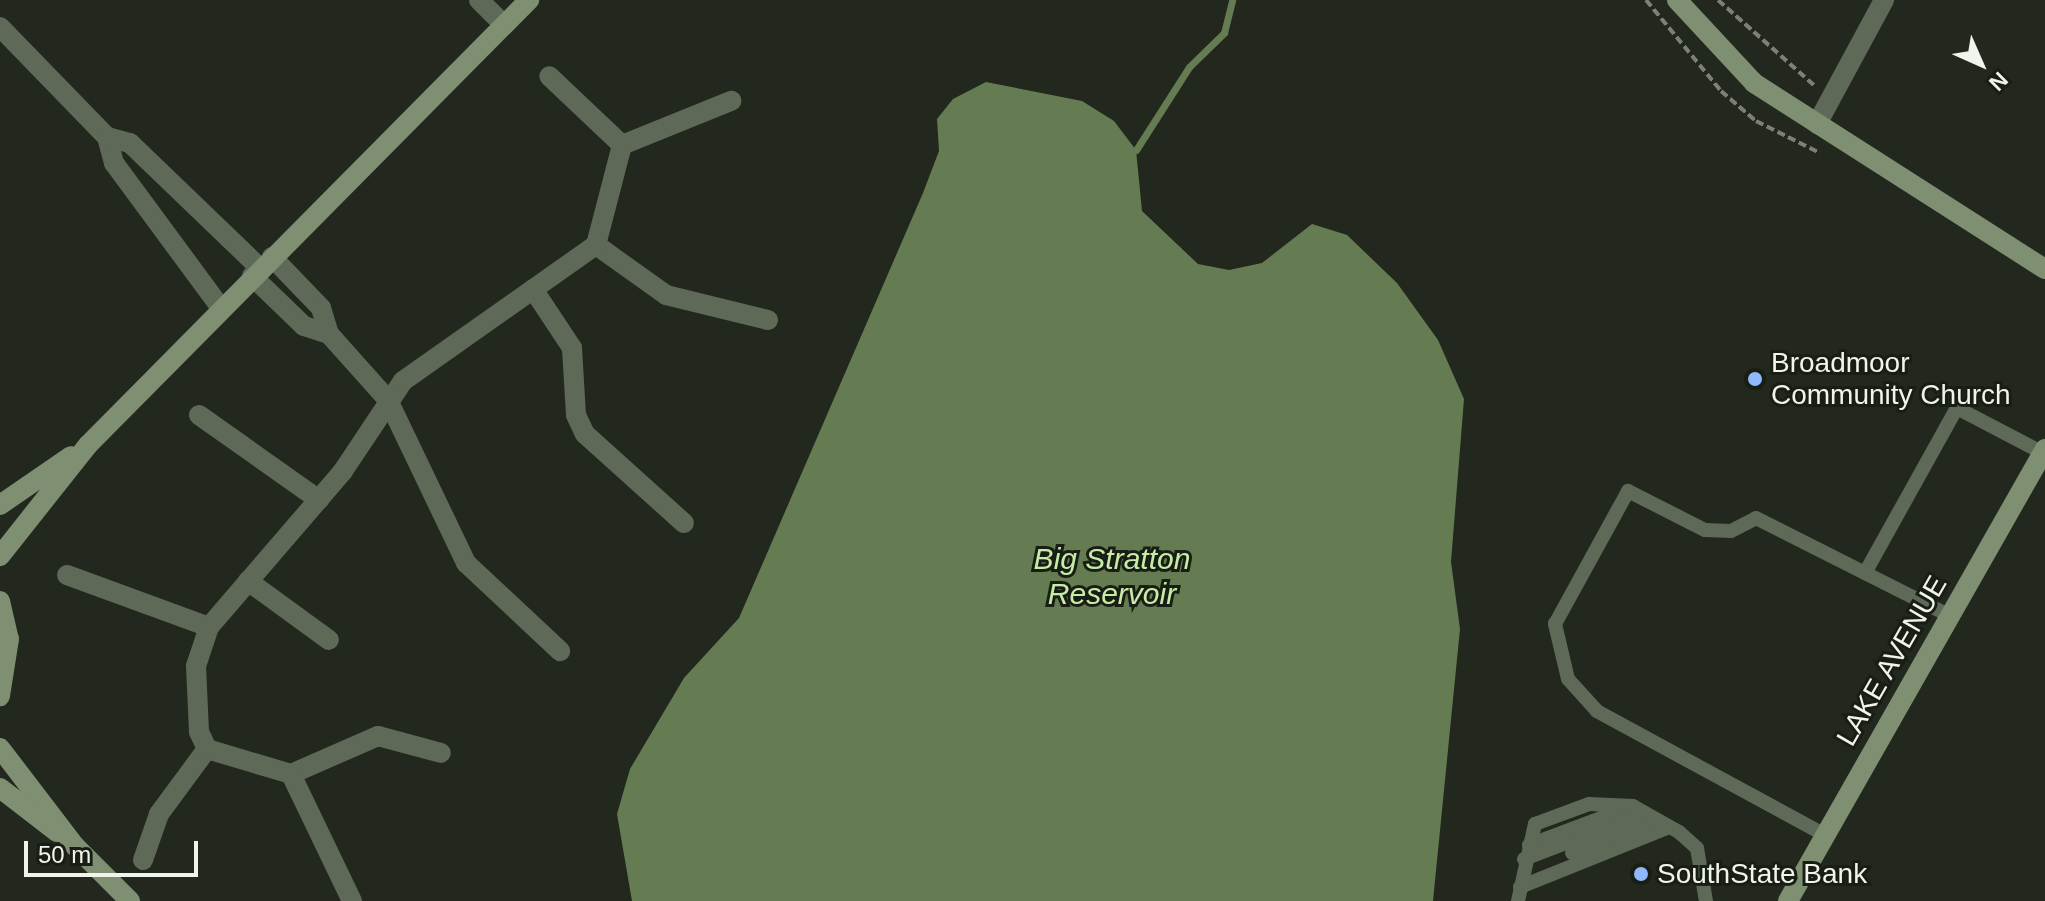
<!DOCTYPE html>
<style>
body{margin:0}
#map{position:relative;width:2045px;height:901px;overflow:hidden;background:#22281e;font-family:Arial,sans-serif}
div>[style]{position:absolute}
.water>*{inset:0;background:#657c52}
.stream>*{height:7px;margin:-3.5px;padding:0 3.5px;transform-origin:3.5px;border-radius:3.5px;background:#657c52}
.path>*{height:4px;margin-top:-2px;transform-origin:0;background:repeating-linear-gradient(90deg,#7b8178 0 8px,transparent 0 12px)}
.lane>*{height:14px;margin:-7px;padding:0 7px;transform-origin:7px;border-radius:7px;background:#5f6957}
.street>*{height:20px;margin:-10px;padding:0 10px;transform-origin:10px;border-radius:10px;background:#5f6957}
.secondary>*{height:20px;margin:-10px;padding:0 10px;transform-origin:10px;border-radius:10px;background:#7f8f72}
.dots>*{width:22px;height:22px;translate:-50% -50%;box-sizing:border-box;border:4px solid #191e15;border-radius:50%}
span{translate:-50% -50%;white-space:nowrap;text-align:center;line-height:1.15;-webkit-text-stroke:6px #191e15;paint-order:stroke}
.poi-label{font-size:28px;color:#f0f4ed}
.left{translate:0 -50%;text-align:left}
.street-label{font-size:28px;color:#f0f4ed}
.water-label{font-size:30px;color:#c6eca8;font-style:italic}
.north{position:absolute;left:1941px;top:24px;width:80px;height:80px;-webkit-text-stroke:6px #191e15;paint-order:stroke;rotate:135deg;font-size:22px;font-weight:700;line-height:32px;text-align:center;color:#f0f4ed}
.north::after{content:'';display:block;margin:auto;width:28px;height:36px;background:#f0f4ed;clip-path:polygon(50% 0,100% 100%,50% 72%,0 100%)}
.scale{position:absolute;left:24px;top:841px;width:174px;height:36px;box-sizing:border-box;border:4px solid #f0f4ed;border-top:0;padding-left:10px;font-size:24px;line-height:28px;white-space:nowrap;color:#f0f4ed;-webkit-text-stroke:6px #191e15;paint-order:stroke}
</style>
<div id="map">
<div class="water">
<div style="clip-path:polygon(986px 82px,1082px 101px,1114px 121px,1136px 150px,1142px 211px,1198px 264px,1229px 270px,1262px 263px,1312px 224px,1347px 235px,1397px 283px,1438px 340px,1464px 399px,1451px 562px,1460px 629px,1433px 901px,632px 901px,617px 814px,630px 769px,684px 678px,739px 618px,923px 193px,939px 151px,937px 119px,953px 99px)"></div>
</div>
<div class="stream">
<div style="left:1136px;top:150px;width:98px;rotate:-57.4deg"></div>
<div style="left:1189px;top:67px;width:49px;rotate:-44.2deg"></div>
<div style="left:1224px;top:33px;width:34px;rotate:-76deg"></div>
</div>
<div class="path">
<div style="left:1646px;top:0;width:118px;rotate:50.5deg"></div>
<div style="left:1721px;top:91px;width:46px;rotate:40.6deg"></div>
<div style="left:1756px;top:121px;width:72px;rotate:26.6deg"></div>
<div style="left:1718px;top:0;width:131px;rotate:41.6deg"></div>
</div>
<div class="lane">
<div style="left:1865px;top:573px;width:189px;rotate:-60.9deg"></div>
<div style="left:1957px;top:408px;width:97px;rotate:27.6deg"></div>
<div style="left:1825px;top:835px;width:260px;rotate:-151.5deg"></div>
<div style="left:1597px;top:711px;width:43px;rotate:-132.2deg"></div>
<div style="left:1568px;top:679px;width:57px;rotate:-103.3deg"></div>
<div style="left:1555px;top:624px;width:152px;rotate:-61.2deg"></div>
<div style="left:1628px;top:491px;width:86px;rotate:26.9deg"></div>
<div style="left:1705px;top:530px;width:26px;rotate:2deg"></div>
<div style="left:1731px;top:531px;width:28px;rotate:-27deg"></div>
<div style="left:1756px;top:518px;width:217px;rotate:26.8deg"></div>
<div style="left:1529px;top:845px;width:103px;rotate:-20.6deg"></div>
<div style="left:1572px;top:853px;width:91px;rotate:-21.2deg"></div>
<div style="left:1524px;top:859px;width:129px;rotate:-20.8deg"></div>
<div style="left:1520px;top:887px;width:161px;rotate:-21.9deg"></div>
<div style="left:1518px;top:901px;width:79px;rotate:-77.6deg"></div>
<div style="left:1535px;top:824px;width:58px;rotate:-20.3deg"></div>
<div style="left:1589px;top:804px;width:44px;rotate:2.6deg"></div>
<div style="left:1633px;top:806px;width:53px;rotate:29.5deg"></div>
<div style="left:1679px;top:832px;width:24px;rotate:42deg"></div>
<div style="left:1697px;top:848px;width:54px;rotate:80.4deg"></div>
</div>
<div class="street">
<div style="left:479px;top:0;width:35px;rotate:45deg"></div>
<div style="left:0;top:27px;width:153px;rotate:45.8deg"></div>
<div style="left:107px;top:137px;width:27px;rotate:75deg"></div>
<div style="left:114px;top:163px;width:180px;rotate:53.6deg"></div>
<div style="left:1817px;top:124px;width:141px;rotate:-61.6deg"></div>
<div style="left:107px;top:137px;width:24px;rotate:15deg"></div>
<div style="left:130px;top:143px;width:180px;rotate:43.9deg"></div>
<div style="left:622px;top:145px;width:118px;rotate:-22deg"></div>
<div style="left:596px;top:245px;width:86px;rotate:35.5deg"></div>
<div style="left:666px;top:295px;width:105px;rotate:13.8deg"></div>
<div style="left:272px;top:257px;width:71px;rotate:46.1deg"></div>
<div style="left:321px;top:308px;width:27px;rotate:73deg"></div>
<div style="left:329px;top:334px;width:89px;rotate:48.2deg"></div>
<div style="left:388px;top:400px;width:181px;rotate:64.4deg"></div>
<div style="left:466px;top:563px;width:129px;rotate:43.1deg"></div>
<div style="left:252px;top:276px;width:72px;rotate:43.9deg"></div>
<div style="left:304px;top:326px;width:26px;rotate:18deg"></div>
<div style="left:533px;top:289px;width:71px;rotate:56.5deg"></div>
<div style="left:572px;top:348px;width:67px;rotate:86.6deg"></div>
<div style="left:576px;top:415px;width:21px;rotate:65deg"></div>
<div style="left:585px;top:434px;width:133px;rotate:42deg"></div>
<div style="left:199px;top:415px;width:147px;rotate:35.3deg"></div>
<div style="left:67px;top:575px;width:151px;rotate:20.1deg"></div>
<div style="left:248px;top:581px;width:100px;rotate:36.1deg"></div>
<div style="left:291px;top:774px;width:95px;rotate:-23.6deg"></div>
<div style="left:378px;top:736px;width:65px;rotate:15.1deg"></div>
<div style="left:143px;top:860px;width:49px;rotate:-70.8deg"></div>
<div style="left:159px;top:814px;width:81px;rotate:-53.6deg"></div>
<div style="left:352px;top:901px;width:141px;rotate:-115.7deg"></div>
<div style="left:291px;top:774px;width:88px;rotate:-163.4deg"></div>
<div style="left:207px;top:749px;width:19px;rotate:-115deg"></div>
<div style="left:199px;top:732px;width:66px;rotate:-92.6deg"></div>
<div style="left:196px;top:666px;width:41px;rotate:-71.6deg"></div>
<div style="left:209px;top:627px;width:206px;rotate:-49.3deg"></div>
<div style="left:343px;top:471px;width:108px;rotate:-56.3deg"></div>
<div style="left:403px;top:381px;width:236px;rotate:-35.2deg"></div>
<div style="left:596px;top:245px;width:103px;rotate:-75.4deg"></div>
<div style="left:622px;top:145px;width:100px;rotate:-136.6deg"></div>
</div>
<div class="secondary">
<div style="left:1677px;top:0;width:113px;rotate:47.1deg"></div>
<div style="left:1754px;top:83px;width:345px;rotate:32.6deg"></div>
<div style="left:0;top:505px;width:86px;rotate:-34.6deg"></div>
<div style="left:0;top:556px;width:142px;rotate:-51.6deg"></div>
<div style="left:88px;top:445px;width:627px;rotate:-45.26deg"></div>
<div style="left:0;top:601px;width:39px;rotate:77deg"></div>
<div style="left:9px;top:639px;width:58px;rotate:99deg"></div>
<div style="left:0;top:748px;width:123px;rotate:52.6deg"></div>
<div style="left:75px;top:846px;width:78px;rotate:45deg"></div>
<div style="left:0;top:788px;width:72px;rotate:37.7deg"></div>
<div style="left:1788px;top:901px;width:520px;rotate:-60.38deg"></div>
</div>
<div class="dots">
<div style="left:1755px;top:379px;background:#8fb8fd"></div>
<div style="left:1641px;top:874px;background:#8fb8fd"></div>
</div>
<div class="poi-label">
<span class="left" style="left:1771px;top:379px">Broadmoor<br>Community Church</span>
<span class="left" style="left:1657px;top:874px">SouthState Bank</span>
</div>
<div class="street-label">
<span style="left:1892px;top:661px;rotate:-60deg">LAKE AVENUE</span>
</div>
<div class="water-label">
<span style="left:1112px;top:576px">Big Stratton<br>Reservoir</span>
</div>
<div class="north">N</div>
<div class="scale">50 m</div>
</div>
